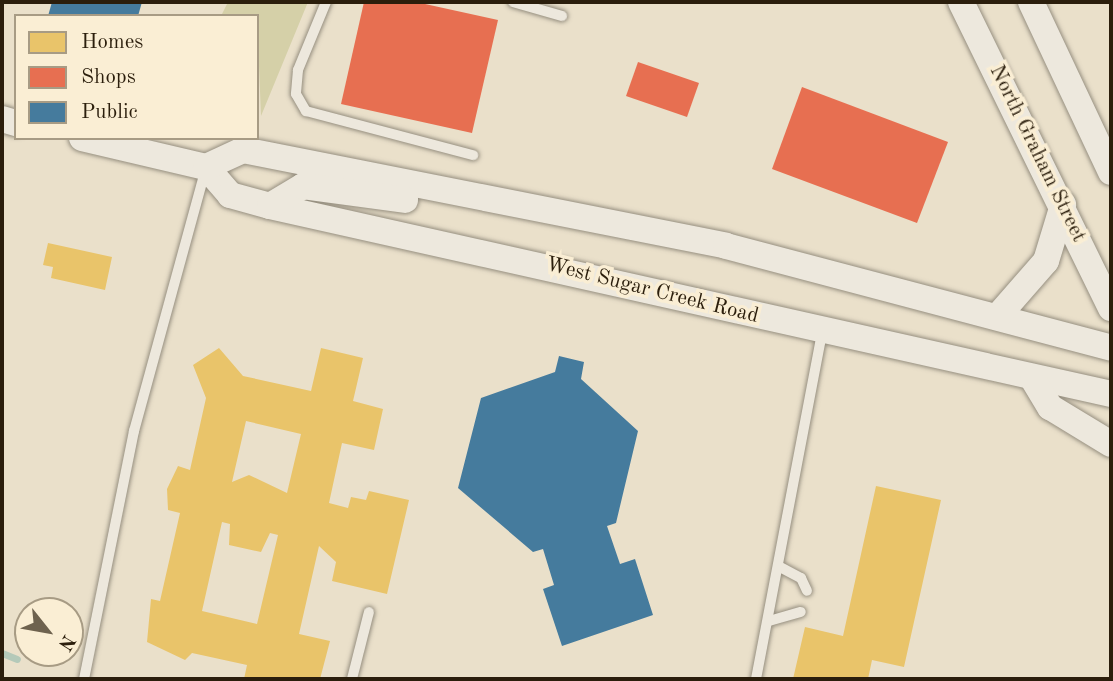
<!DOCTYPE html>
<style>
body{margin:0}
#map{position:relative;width:1113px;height:681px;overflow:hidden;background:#eae0ca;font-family:"Old Standard TT",serif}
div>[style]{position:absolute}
.green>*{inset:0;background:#d5d0a8}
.homes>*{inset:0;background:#e9c46a}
.shops>*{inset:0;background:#e76f51}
.public>*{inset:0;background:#457b9d}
.stream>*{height:7px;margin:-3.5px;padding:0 3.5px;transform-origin:3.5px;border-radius:3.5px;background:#b4c9b9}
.roads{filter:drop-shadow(0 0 2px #968f80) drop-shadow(0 0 2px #968f80)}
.service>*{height:10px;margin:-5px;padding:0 5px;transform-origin:5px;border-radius:5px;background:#ede8dd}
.secondary>*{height:26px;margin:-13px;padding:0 13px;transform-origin:13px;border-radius:13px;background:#ede8dd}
span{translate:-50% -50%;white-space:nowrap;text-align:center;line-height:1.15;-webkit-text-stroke:7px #faeed4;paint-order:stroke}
.street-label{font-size:21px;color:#2b1e0c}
.frame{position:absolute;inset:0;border:4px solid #2b1e0c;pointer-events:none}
.legend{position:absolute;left:14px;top:14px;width:245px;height:126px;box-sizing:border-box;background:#faeed4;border:2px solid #a79b84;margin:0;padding:9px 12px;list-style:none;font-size:21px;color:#2b1e0c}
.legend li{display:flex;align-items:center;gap:14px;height:35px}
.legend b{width:35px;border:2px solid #a79b84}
.north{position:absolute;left:14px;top:597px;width:70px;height:70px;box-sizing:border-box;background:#faeed4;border:2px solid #a79b84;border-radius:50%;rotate:121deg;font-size:19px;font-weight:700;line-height:28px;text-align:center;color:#2b1e0c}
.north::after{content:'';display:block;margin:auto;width:24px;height:32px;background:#6e624e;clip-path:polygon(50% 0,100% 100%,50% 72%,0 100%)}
</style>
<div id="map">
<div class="green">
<div style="clip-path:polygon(228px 2px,308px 2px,261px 116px,257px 16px,221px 16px)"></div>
</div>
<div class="homes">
<div style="clip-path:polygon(48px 243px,112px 257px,105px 290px,51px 278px,53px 267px,43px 265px)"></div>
<div style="clip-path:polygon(evenodd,219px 348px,243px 376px,311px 391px,321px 348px,363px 358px,353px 401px,383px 409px,374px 450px,342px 443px,329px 503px,348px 508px,351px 497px,366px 500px,369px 491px,409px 500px,387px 594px,332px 581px,336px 562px,319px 546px,299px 634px,330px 641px,320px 679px,244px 679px,247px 665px,192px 653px,185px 660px,147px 642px,151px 599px,160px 601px,180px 513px,168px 510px,167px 489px,178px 466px,190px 470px,206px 398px,193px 365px,219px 348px,246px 421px,301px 434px,287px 493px,249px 475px,232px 482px,246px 421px,219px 348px,222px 522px,230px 524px,229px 545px,261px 552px,270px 533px,278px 535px,257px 624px,202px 611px,222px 522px)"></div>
<div style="clip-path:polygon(876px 486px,941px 500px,904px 667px,872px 660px,868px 679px,793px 679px,805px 627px,843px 636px)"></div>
</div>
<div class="shops">
<div style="clip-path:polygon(364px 2px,416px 2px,498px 20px,472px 133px,341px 104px)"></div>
<div style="clip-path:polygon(638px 62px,699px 83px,687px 117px,626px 96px)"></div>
<div style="clip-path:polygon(802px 87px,948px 142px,917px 223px,772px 169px)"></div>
</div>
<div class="public">
<div style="clip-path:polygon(52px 2px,142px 2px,138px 16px,48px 16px)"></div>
<div style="clip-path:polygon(559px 356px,584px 362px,581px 379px,638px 431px,616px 523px,607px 526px,620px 564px,635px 559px,653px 615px,562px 646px,543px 589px,554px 585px,543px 549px,533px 552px,458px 488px,481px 398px,555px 372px)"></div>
</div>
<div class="stream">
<div style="left:2px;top:653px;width:16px;rotate:22deg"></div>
</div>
<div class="roads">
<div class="service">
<div style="left:326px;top:2px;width:74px;rotate:112.4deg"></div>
<div style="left:298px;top:70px;width:24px;rotate:95deg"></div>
<div style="left:296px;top:94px;width:20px;rotate:60deg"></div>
<div style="left:306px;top:111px;width:173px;rotate:14.8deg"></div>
<div style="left:513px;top:2px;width:51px;rotate:15.9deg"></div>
<div style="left:780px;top:567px;width:24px;rotate:28deg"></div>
<div style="left:801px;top:578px;width:14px;rotate:65deg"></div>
<div style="left:769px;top:621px;width:33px;rotate:-16deg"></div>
<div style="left:84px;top:679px;width:253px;rotate:-78.6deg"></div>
<div style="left:134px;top:431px;width:270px;rotate:-74.7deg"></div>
<div style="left:352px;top:679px;width:69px;rotate:-75.8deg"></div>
<div style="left:756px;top:679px;width:353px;rotate:-79.2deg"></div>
</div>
<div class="secondary">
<div style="left:961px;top:2px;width:341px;rotate:63.9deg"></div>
<div style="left:1031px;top:2px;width:188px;rotate:64.8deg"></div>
<div style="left:2px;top:119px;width:15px;rotate:16deg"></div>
<div style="left:82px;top:138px;width:127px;rotate:13.2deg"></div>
<div style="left:206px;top:167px;width:37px;rotate:49deg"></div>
<div style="left:230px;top:195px;width:41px;rotate:15.4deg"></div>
<div style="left:270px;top:206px;width:862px;rotate:12.6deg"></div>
<div style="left:206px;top:167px;width:41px;rotate:-24.7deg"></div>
<div style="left:243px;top:150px;width:492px;rotate:11.2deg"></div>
<div style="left:726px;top:246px;width:398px;rotate:14.8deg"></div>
<div style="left:270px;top:206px;width:39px;rotate:-31deg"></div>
<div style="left:303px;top:186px;width:103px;rotate:7.8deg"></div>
<div style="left:998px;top:316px;width:73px;rotate:-48.9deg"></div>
<div style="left:1046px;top:261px;width:59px;rotate:-73.1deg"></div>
<div style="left:1033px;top:379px;width:33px;rotate:59deg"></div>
<div style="left:1050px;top:407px;width:71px;rotate:31.2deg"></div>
</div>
</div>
<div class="street-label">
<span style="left:1037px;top:154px;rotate:64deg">North Graham Street</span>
<span style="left:652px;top:291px;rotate:14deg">West Sugar Creek Road</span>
</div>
<div class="frame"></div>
<ul class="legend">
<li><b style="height:19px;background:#e9c46a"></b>Homes</li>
<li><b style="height:19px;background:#e76f51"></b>Shops</li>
<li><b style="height:19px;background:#457b9d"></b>Public</li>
</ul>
<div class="north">N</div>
</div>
